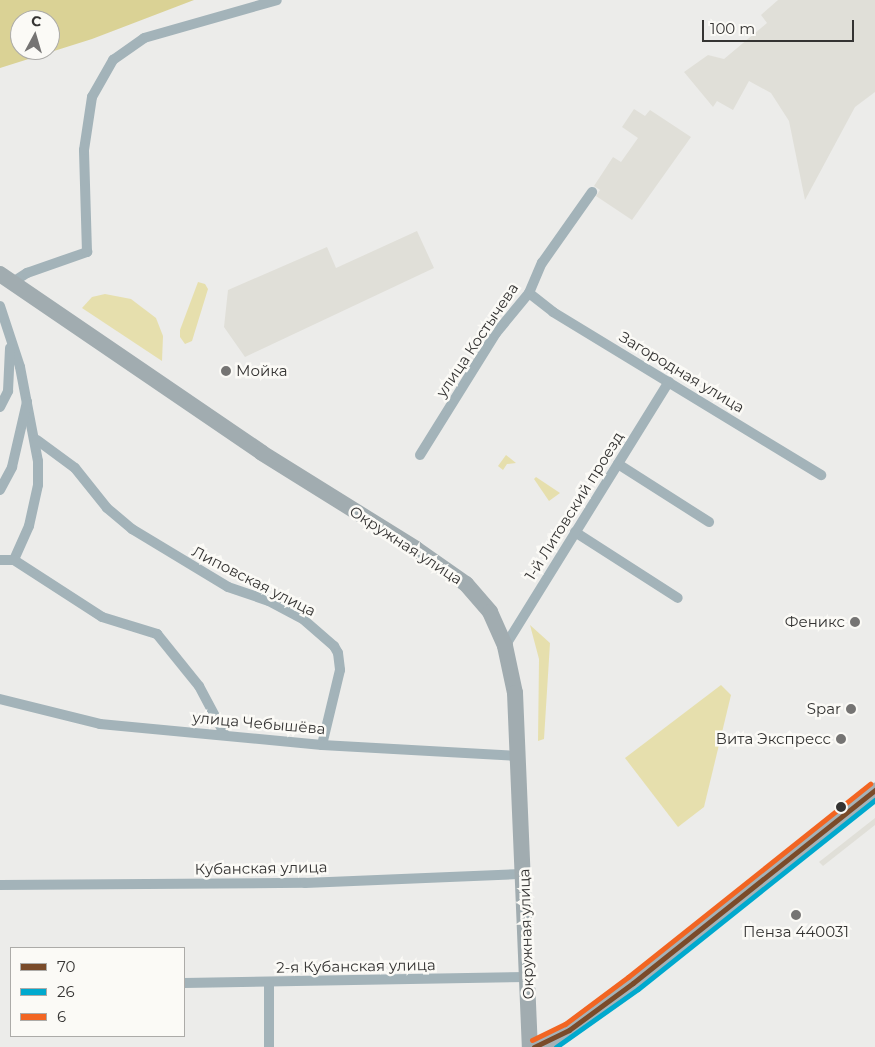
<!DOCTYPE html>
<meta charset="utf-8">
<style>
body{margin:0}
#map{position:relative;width:875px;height:1047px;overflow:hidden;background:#ececea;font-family:Montserrat,sans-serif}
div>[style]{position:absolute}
.built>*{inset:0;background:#e0dfd8}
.green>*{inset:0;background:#e6dfad}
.forest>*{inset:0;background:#dad295}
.minor>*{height:10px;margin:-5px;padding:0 5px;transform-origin:5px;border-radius:5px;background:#a3b3b9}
.secondary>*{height:14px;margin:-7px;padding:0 7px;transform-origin:7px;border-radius:7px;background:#a5b2b7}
.primary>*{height:16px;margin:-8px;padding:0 8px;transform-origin:8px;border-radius:8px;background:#a1acb0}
.bus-1>*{height:5px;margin:-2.5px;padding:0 2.5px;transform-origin:2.5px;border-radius:2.5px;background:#7a4b2a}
.bus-2>*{height:5px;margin:-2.5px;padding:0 2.5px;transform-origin:2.5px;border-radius:2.5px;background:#00a9ce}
.bus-3>*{height:5px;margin:-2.5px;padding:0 2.5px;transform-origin:2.5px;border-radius:2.5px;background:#f26522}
.dots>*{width:14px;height:14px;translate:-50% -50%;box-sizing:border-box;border:2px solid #fbfaf6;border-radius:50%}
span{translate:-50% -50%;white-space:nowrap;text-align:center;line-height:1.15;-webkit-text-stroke:5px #fbfaf6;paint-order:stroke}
.street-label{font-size:15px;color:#353433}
.poi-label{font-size:15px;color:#353433}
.left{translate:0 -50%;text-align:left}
.right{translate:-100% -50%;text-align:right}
.legend{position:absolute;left:10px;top:947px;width:175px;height:90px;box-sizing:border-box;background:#fbfaf6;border:1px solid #acaba8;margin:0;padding:6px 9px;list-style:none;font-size:15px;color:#353433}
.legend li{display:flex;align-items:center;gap:10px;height:25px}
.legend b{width:25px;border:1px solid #acaba8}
.north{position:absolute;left:10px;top:10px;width:50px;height:50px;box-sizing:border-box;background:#fbfaf6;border:1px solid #acaba8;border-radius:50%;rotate:6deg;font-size:14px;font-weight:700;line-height:20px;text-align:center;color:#353433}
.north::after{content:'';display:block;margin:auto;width:18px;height:22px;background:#757473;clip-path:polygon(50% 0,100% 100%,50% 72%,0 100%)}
.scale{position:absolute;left:702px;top:20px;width:152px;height:22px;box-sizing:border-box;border:2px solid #353433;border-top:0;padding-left:6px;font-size:15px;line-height:18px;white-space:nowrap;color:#353433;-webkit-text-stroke:4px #fbfaf6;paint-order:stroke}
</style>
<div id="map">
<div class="built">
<div style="clip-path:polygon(778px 0,875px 0,875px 92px,855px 107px,805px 200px,789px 121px,771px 93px,749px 81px,733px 110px,717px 101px,713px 107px,684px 72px,708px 55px,724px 59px,767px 23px,761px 15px)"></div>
<div style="clip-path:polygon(634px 109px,645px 116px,650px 110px,691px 137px,632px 220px,596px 196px,600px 190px,594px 186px,613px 157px,621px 162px,638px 138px,622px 127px)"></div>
<div style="clip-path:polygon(417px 231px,434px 268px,245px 357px,224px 327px,228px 290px,327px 247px,336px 268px)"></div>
<div style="clip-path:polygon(875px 818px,875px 825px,823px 866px,819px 862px)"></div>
</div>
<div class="green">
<div style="clip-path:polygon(198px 282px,205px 284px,208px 289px,192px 341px,185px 344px,180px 337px,180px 330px)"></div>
<div style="clip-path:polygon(105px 294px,131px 299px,156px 318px,163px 336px,162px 361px,82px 308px,92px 297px)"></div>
<div style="clip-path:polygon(506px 455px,516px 463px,507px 464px,503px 470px,498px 466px)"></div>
<div style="clip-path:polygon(536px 477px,560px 493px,549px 501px,534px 479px)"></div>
<div style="clip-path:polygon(530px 625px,550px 643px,544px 739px,538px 741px,539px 659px)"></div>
<div style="clip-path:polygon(721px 685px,731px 695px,704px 807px,678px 827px,625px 758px)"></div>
</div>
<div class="forest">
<div style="clip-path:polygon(evenodd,0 0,194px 0,92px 39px,0 68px,0 0,20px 20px,50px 20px,50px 50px,20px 50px,20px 20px)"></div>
</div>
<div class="minor">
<div style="left:13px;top:282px;width:17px;rotate:-33deg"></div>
<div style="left:27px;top:273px;width:64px;rotate:-19.3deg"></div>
<div style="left:87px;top:252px;width:102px;rotate:-91.7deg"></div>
<div style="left:84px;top:150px;width:54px;rotate:-81.4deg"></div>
<div style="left:92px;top:97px;width:43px;rotate:-60.4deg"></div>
<div style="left:113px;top:60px;width:38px;rotate:-35deg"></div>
<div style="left:144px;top:38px;width:138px;rotate:-15.9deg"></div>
<div style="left:529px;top:293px;width:31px;rotate:38deg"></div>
<div style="left:553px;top:312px;width:314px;rotate:31.3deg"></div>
<div style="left:0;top:306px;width:64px;rotate:71.8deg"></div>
<div style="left:20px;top:367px;width:96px;rotate:79.2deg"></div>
<div style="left:38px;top:461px;width:24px;rotate:90deg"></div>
<div style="left:38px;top:485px;width:42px;rotate:102.4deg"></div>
<div style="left:29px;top:526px;width:37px;rotate:114deg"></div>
<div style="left:0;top:407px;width:18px;rotate:-63deg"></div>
<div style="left:8px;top:391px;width:43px;rotate:-87.3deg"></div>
<div style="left:37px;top:440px;width:47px;rotate:36.4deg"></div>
<div style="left:75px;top:468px;width:51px;rotate:51.3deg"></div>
<div style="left:107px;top:508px;width:33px;rotate:40deg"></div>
<div style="left:132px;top:529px;width:112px;rotate:31.1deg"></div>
<div style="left:228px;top:587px;width:43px;rotate:18.9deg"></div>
<div style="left:269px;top:601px;width:40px;rotate:28deg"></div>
<div style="left:304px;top:620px;width:40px;rotate:41deg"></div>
<div style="left:334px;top:646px;width:8px;rotate:60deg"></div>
<div style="left:338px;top:653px;width:17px;rotate:83deg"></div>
<div style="left:340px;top:670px;width:77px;rotate:103.5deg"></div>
<div style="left:420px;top:455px;width:144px;rotate:-58.1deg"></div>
<div style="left:496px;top:333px;width:52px;rotate:-50.5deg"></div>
<div style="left:529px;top:293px;width:33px;rotate:-67deg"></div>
<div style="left:542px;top:263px;width:87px;rotate:-54.8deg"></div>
<div style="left:618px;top:464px;width:108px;rotate:32.5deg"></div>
<div style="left:0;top:490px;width:26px;rotate:-62deg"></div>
<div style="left:12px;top:467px;width:67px;rotate:-77deg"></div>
<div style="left:575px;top:532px;width:122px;rotate:32.7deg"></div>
<div style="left:0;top:560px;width:14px"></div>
<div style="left:14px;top:560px;width:105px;rotate:32.9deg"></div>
<div style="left:102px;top:617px;width:58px;rotate:17.2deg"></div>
<div style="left:157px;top:634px;width:67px;rotate:51.1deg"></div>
<div style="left:199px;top:686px;width:55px;rotate:62deg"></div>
<div style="left:505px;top:646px;width:311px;rotate:-58.2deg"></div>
<div style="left:0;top:699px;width:103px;rotate:14deg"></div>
<div style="left:100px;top:724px;width:223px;rotate:5.4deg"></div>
<div style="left:322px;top:745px;width:196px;rotate:3.2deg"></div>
<div style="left:0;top:885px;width:305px;rotate:-0.4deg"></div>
<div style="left:305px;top:883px;width:218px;rotate:-2.4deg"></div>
<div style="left:184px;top:983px;width:344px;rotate:-1deg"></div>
<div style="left:269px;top:1047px;width:64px;rotate:-90deg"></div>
</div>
<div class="secondary">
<div style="left:534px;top:1047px;width:17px;rotate:-17deg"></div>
<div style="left:550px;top:1042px;width:22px;rotate:-32deg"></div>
<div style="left:569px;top:1030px;width:79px;rotate:-36.3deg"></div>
<div style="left:633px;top:983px;width:310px;rotate:-38.6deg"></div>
</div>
<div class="primary">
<div style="left:0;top:274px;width:317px;rotate:34.3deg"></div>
<div style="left:262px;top:453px;width:181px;rotate:31.9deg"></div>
<div style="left:416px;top:549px;width:61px;rotate:35deg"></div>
<div style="left:466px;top:584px;width:37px;rotate:49deg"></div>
<div style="left:490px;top:612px;width:37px;rotate:66deg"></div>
<div style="left:505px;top:646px;width:48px;rotate:78deg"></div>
<div style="left:515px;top:693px;width:354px;rotate:87.6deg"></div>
</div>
<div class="bus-1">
<div style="left:534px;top:1047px;width:39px;rotate:-26deg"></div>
<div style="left:569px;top:1030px;width:79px;rotate:-36.3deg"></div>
<div style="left:633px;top:983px;width:310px;rotate:-38.6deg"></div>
</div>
<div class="bus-2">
<div style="left:556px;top:1047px;width:100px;rotate:-35.3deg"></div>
<div style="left:638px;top:989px;width:303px;rotate:-38.6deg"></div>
</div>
<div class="bus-3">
<div style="left:532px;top:1040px;width:37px;rotate:-26deg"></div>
<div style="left:565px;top:1024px;width:79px;rotate:-36.7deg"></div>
<div style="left:628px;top:977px;width:310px;rotate:-38.6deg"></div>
</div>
<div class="dots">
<div style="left:226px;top:371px;background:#757473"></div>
<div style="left:855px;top:622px;background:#757473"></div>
<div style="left:851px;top:709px;background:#757473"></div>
<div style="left:841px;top:739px;background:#757473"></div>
<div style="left:841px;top:807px;background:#353433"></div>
<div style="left:796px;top:915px;background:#757473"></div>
</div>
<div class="street-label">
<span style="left:477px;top:340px;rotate:-56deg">улица Костычева</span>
<span style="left:682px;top:372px;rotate:31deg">Загородная улица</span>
<span style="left:574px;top:506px;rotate:-58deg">1-й Литовский проезд</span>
<span style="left:406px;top:545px;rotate:33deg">Окружная улица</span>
<span style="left:254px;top:581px;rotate:27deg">Липовская улица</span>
<span style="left:259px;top:723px;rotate:5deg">улица Чебышёва</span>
<span style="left:261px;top:868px;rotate:-1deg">Кубанская улица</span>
<span style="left:526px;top:934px;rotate:-92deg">Окружная улица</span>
<span style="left:356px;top:966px;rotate:-1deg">2-я Кубанская улица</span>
</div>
<div class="poi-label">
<span class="left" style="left:236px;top:371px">Мойка</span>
<span class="right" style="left:845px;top:622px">Феникс</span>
<span class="right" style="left:841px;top:709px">Spar</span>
<span class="right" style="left:831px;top:739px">Вита Экспресс</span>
<span style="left:796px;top:932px">Пенза 440031</span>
</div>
<ul class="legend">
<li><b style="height:6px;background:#7a4b2a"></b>70</li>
<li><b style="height:6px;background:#00a9ce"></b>26</li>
<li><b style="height:6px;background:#f26522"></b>6</li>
</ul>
<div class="north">С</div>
<div class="scale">100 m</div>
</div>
